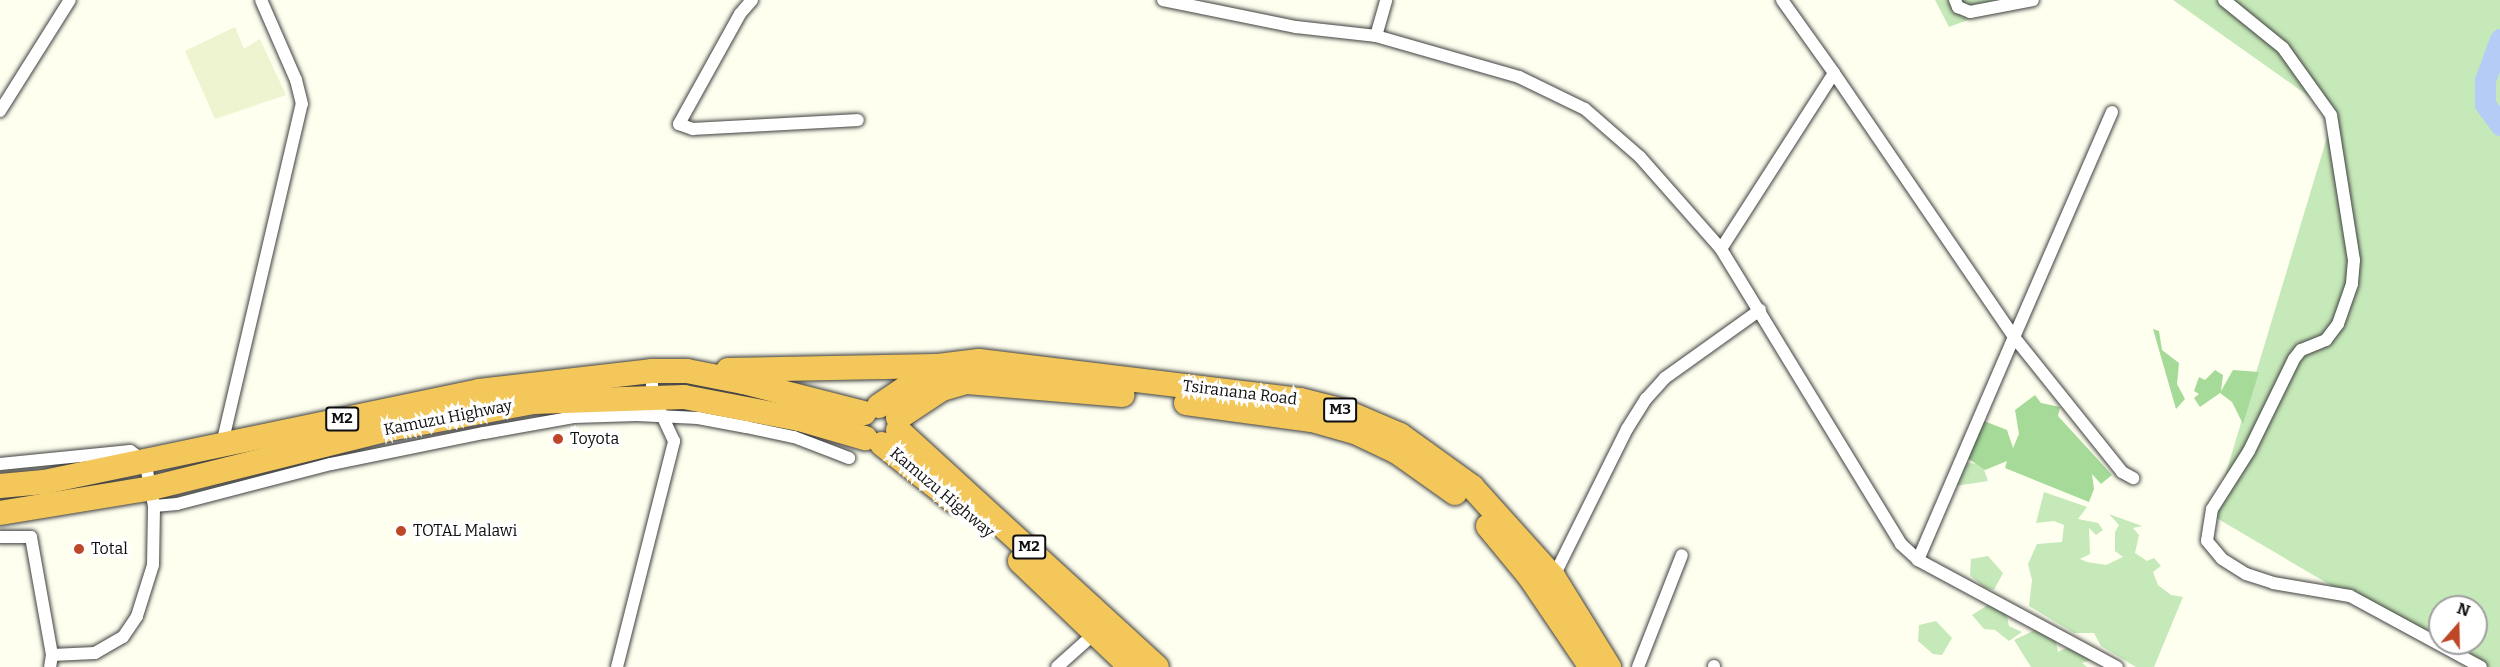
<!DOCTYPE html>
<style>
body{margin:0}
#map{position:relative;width:2500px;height:667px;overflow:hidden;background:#feffef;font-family:Bitter,serif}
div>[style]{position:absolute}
.farmland>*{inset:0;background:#eef4d0}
.green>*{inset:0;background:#c6e9b9}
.forest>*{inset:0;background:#a5da99}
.river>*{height:21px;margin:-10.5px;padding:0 10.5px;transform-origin:10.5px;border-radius:10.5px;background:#b5ccf6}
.roads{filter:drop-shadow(0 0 2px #414141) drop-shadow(0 0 2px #414141)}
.street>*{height:12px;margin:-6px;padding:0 6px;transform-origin:6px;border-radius:6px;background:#fff}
.highway>*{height:24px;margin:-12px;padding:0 12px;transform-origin:12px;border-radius:12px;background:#f3c75a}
.dots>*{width:16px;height:16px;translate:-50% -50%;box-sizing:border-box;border:3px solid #fff;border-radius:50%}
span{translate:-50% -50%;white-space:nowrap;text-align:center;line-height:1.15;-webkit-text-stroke:6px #fff;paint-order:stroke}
.shield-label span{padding:2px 4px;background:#fff;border:2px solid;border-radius:4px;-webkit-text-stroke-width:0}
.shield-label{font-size:15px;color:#0e0e0e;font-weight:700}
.street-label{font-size:16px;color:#0e0e0e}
.poi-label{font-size:16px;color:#0e0e0e}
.left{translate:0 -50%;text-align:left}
.north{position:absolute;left:2428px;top:595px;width:60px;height:60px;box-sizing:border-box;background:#fff;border:2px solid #9f9f9f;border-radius:50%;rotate:20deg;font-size:16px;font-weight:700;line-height:24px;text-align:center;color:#0e0e0e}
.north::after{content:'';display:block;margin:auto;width:21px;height:27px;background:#bd4727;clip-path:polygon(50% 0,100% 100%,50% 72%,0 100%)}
</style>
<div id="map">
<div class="farmland">
<div style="clip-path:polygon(235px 27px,244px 49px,260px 39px,286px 95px,215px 119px,185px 51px)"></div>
</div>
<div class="green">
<div style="clip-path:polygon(1935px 0,2022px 0,1949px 27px)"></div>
<div style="clip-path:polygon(evenodd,2173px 0,2500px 0,2500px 667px,2470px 667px,2213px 516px,2334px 114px,2173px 0,2440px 607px,2476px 607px,2476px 643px,2440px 643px,2440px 607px)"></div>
<div style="clip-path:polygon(1955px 462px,1982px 464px,1988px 481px,1955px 486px,1948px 478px)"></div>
<div style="clip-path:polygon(2044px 492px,2087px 507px,2078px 519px,2098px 523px,2103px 530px,2096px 535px,2089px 528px,2090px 554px,2080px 559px,2087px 562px,2106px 565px,2123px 557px,2115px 551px,2115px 532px,2119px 525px,2109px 514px,2142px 526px,2133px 528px,2139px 535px,2135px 553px,2147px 561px,2154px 558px,2161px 566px,2153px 572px,2158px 585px,2171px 595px,2183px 597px,2154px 667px,2136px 667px,2101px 646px,2094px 633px,2074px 633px,2029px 606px,2032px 580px,2028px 564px,2037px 544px,2062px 542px,2064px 525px,2054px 521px,2036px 523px)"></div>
<div style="clip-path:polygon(1988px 556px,2003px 573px,1994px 590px,1985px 588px,1970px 575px,1971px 559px)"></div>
<div style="clip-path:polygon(2004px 603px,2009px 626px,2022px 632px,2009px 641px,1995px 630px,1984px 629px,1972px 615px,1988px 605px)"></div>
<div style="clip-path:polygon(1936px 621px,1952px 638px,1942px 655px,1933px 654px,1918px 641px,1919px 625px)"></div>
<div style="clip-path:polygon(2037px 629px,2055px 637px,2058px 652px,2079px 642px,2097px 658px,2082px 663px,2087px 667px,2031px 667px,2014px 640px)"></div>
</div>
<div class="forest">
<div style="clip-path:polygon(2153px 329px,2159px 331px,2162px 350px,2179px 363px,2177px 384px,2185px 399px,2176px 409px)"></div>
<div style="clip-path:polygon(2215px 370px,2223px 375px,2221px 391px,2233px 370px,2259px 372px,2243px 424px,2232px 402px,2220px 393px,2200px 407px,2194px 398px,2199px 394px,2194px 391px,2199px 377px,2205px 380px)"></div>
<div style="clip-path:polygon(2035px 395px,2041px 403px,2060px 407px,2058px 416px,2112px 475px,2101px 484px,2092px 474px,2094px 489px,2089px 502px,2005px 468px,2007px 461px,1985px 470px,1966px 457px,1977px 423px,1984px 421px,2007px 430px,2013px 448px,2019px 434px,2015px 410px)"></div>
</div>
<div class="river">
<div style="left:2500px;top:39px;width:44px;rotate:110.1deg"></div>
<div style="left:2485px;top:80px;width:24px;rotate:90deg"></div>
<div style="left:2485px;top:104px;width:26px;rotate:54deg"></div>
</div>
<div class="roads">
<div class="street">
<div style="left:752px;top:0;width:18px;rotate:131deg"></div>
<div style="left:740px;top:14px;width:126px;rotate:119deg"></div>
<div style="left:679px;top:124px;width:15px;rotate:20deg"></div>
<div style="left:693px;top:129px;width:165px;rotate:-3.1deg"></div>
<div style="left:1163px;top:0;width:136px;rotate:11.5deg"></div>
<div style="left:1296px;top:27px;width:81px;rotate:6.4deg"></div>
<div style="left:1376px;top:36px;width:149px;rotate:16deg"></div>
<div style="left:1519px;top:77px;width:73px;rotate:25.9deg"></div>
<div style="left:1585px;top:109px;width:73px;rotate:41.1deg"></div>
<div style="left:1640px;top:157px;width:123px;rotate:48.6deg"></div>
<div style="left:1721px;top:249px;width:346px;rotate:58.6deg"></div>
<div style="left:1901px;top:544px;width:23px;rotate:43deg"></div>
<div style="left:1918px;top:560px;width:226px;rotate:28.3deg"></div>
<div style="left:1782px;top:0;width:90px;rotate:54.5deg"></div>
<div style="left:1955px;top:0;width:8px;rotate:67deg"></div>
<div style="left:1958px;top:7px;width:13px;rotate:23deg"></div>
<div style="left:1970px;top:12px;width:64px;rotate:-10.8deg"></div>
<div style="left:2224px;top:0;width:76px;rotate:39.1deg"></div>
<div style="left:2283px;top:48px;width:82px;rotate:54.4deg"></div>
<div style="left:2331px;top:115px;width:147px;rotate:81deg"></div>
<div style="left:2354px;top:260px;width:24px;rotate:95deg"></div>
<div style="left:2352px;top:284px;width:42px;rotate:109.3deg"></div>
<div style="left:2338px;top:324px;width:20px;rotate:127deg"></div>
<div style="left:2326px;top:340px;width:27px;rotate:158deg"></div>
<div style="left:2301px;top:350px;width:11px;rotate:128deg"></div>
<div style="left:2294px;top:359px;width:102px;rotate:116.1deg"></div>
<div style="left:2249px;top:451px;width:69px;rotate:122.5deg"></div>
<div style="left:2212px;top:509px;width:32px;rotate:99deg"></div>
<div style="left:2207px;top:541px;width:23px;rotate:50deg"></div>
<div style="left:2222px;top:559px;width:28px;rotate:32deg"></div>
<div style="left:2246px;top:574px;width:28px;rotate:18deg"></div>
<div style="left:2273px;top:583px;width:78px;rotate:9.6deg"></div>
<div style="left:2350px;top:596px;width:149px;rotate:28.5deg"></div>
<div style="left:1376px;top:36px;width:37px;rotate:-74deg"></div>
<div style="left:0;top:111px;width:131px;rotate:-57.8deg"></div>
<div style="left:2112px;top:112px;width:245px;rotate:113.5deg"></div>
<div style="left:2014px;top:337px;width:173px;rotate:51.3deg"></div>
<div style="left:2122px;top:472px;width:13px;rotate:29deg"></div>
<div style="left:1721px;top:249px;width:209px;rotate:-57.3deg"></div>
<div style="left:1834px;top:73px;width:320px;rotate:55.7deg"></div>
<div style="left:2014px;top:337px;width:243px;rotate:113.3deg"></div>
<div style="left:222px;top:444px;width:349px;rotate:-76.8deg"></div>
<div style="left:302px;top:104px;width:25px;rotate:-104deg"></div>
<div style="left:296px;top:80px;width:87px;rotate:-113.6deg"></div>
<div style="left:0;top:464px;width:131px;rotate:-5.7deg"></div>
<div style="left:130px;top:451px;width:18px;rotate:34deg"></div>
<div style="left:145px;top:461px;width:46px;rotate:78.7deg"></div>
<div style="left:154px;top:506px;width:23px;rotate:-5deg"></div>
<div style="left:177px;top:504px;width:159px;rotate:-14.6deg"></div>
<div style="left:331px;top:464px;width:156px;rotate:-11.5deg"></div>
<div style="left:484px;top:433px;width:91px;rotate:-10.1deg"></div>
<div style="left:574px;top:417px;width:63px;rotate:-1.8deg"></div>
<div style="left:637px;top:415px;width:61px;rotate:2.8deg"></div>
<div style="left:698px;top:418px;width:49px;rotate:10.6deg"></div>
<div style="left:746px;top:427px;width:49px;rotate:11.8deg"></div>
<div style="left:794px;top:437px;width:59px;rotate:20.9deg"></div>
<div style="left:0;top:537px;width:31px"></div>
<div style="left:31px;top:537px;width:120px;rotate:79.9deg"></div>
<div style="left:52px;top:655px;width:12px;rotate:99deg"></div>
<div style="left:1552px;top:580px;width:169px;rotate:-63.6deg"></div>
<div style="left:1627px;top:429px;width:36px;rotate:-58deg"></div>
<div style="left:1646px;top:399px;width:28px;rotate:-48deg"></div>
<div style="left:1665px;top:378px;width:117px;rotate:-35.6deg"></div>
<div style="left:52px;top:655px;width:43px;rotate:-2.7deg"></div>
<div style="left:95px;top:653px;width:32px;rotate:-30deg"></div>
<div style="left:123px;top:637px;width:25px;rotate:-56deg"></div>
<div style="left:137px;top:616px;width:53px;rotate:-72.6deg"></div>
<div style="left:153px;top:565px;width:59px;rotate:-89deg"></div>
<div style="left:617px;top:667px;width:233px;rotate:-75.8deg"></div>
<div style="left:674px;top:441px;width:50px;rotate:-115deg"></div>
<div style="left:653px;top:396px;width:25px;rotate:-95deg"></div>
<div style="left:1057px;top:667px;width:51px;rotate:-41.8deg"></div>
<div style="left:1638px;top:667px;width:120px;rotate:-68.6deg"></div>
<div style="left:1714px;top:667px;width:1px;rotate:-90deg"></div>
</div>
<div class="highway">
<div style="left:728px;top:370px;width:208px;rotate:-1.1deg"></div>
<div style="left:1186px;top:403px;width:127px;rotate:7.7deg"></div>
<div style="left:1312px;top:420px;width:45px;rotate:15.6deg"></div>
<div style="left:1355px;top:432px;width:47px;rotate:25.5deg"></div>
<div style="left:1397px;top:452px;width:71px;rotate:35.3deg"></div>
<div style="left:879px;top:406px;width:71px;rotate:-34.1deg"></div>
<div style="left:938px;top:366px;width:41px;rotate:-7deg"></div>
<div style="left:979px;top:361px;width:323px;rotate:6.9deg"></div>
<div style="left:1300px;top:400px;width:45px;rotate:14deg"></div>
<div style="left:1344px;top:411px;width:61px;rotate:23.2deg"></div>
<div style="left:1400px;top:435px;width:89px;rotate:35.8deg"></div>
<div style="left:1472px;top:487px;width:122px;rotate:48deg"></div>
<div style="left:1554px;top:578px;width:105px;rotate:58.3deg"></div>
<div style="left:898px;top:418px;width:53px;rotate:-33.4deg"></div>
<div style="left:942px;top:389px;width:26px;rotate:-16deg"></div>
<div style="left:967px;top:382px;width:156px;rotate:4.8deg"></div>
<div style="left:898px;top:430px;width:351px;rotate:42.5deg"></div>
<div style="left:882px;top:444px;width:92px;rotate:38.4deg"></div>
<div style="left:0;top:486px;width:44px;rotate:-5.2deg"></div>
<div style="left:44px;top:482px;width:444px;rotate:-11.8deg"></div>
<div style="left:479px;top:391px;width:173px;rotate:-6.6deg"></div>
<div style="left:651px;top:371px;width:36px"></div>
<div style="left:687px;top:371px;width:57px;rotate:11.1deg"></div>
<div style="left:743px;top:382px;width:125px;rotate:14.4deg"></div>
<div style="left:0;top:513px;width:154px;rotate:-9.3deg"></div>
<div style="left:152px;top:488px;width:239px;rotate:-14deg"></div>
<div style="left:384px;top:430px;width:152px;rotate:-10.6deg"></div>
<div style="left:533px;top:402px;width:151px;rotate:-1.9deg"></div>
<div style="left:684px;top:397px;width:117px;rotate:10.8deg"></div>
<div style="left:799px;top:419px;width:69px;rotate:16.1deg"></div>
<div style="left:1488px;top:526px;width:66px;rotate:50.5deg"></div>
<div style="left:1530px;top:577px;width:109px;rotate:55.9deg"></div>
<div style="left:1020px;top:561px;width:153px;rotate:43.7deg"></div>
</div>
</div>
<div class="dots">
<div style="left:558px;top:439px;background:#bd4727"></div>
<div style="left:401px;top:531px;background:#bd4727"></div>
<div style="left:79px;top:549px;background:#bd4727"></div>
</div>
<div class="shield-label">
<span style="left:1340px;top:410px">M3</span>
<span style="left:342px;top:419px">M2</span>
<span style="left:1029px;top:547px">M2</span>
</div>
<div class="street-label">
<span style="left:1240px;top:393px;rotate:7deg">Tsiranana Road</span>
<span style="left:448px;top:418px;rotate:-11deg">Kamuzu Highway</span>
<span style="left:942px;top:493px;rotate:40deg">Kamuzu Highway</span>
</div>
<div class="poi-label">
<span class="left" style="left:570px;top:439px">Toyota</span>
<span class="left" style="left:413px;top:531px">TOTAL Malawi</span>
<span class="left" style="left:91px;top:549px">Total</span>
</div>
<div class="north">N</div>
</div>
